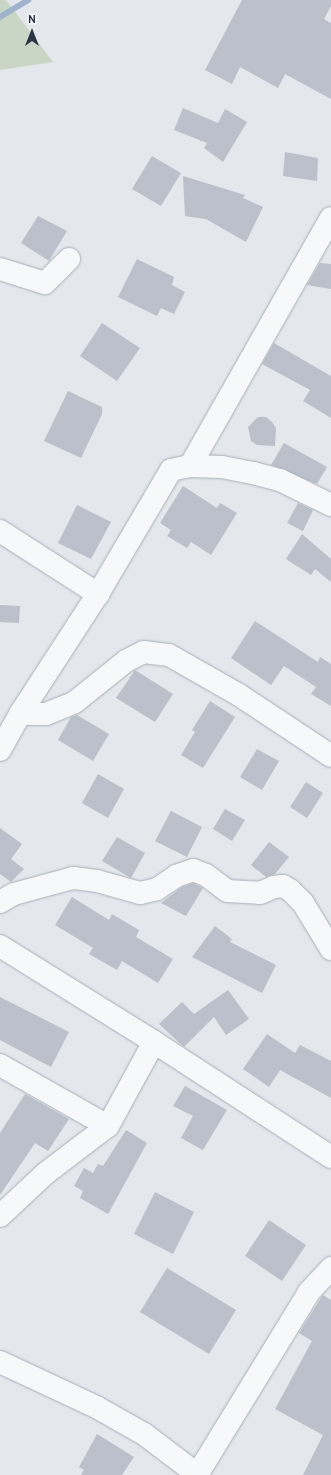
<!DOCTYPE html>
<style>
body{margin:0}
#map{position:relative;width:331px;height:1475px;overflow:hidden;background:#e4e7ec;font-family:Overpass,sans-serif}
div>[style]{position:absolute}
.green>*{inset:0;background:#c9d6c5}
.stream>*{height:6px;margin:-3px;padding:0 3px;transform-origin:3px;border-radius:3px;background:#9fb4cc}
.building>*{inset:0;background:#bbc0ca}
.roads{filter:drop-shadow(0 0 1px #a9aeb7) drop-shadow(0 0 1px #a9aeb7)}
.minor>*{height:22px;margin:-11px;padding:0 11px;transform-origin:11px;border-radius:11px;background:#f7f8fa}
.tertiary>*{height:22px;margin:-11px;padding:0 11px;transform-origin:11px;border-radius:11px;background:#f7f8fa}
span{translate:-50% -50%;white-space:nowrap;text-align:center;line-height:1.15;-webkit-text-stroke:4px #f4f6f9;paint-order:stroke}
.north{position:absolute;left:12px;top:12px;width:40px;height:40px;-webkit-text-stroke:3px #f4f6f9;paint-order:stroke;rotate:0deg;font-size:11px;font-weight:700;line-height:16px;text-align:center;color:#2b3445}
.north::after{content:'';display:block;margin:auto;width:14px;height:18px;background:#2b3445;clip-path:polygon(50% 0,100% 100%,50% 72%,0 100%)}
</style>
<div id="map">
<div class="green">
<div style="clip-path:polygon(0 0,6px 0,53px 62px,0 70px)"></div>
</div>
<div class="stream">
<div style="left:0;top:17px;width:33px;rotate:-31deg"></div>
</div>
<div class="building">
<div style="clip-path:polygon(242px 0,331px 0,331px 6px,324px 19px,331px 23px,331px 99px,285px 74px,278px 88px,240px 67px,232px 84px,205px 70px)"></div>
<div style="clip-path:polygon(183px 108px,218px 123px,225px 109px,247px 122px,223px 162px,204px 148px,207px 143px,174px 130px)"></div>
<div style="clip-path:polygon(285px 152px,318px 158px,317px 181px,283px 176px)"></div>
<div style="clip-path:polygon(152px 156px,181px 173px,161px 206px,132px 189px)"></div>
<div style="clip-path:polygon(183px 176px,245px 195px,243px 198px,263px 207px,246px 242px,206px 219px,185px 216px)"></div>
<div style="clip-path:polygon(38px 216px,67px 231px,49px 261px,21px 243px)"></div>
<div style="clip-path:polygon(137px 259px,174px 277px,172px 285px,185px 292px,174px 314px,161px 308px,157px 316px,118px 297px)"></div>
<div style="clip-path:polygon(320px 263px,331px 264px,331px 289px,307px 285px)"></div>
<div style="clip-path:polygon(102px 323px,140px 348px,117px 381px,80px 356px)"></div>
<div style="clip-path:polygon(274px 343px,331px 376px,331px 418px,303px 401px,310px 390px,262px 364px)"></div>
<div style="clip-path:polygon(68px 391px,102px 407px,102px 414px,81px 458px,44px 441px)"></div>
<div style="clip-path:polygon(258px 417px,266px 417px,272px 422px,276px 428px,275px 446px,257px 445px,251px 441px,248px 427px)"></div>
<div style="clip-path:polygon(284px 443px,327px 467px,317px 484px,271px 465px)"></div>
<div style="clip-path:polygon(183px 486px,217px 508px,220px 503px,237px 513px,211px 555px,191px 542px,187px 548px,167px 536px,171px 530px,160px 523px)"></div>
<div style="clip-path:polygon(298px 503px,313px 510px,303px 531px,287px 523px)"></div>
<div style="clip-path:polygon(77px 505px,111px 522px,91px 559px,58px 543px)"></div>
<div style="clip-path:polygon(302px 534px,331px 559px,331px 582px,315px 569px,311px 575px,286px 559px)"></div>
<div style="clip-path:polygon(0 605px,20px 606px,19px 623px,0 622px)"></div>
<div style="clip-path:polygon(255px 621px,318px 662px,320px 657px,331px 664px,331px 706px,311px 694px,316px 687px,284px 666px,271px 685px,231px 658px)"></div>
<div style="clip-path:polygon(135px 670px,173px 694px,155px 722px,116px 698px)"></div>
<div style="clip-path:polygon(210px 701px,235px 717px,203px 768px,181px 755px,195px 732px,192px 730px)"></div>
<div style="clip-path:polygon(77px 715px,109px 734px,93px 761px,58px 740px,71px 717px)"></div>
<div style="clip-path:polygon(257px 749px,279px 761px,262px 790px,240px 777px)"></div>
<div style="clip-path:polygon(98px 774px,124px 789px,108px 818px,82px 803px)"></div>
<div style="clip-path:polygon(306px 782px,323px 793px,307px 818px,290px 807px)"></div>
<div style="clip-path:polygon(225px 809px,245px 820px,232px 841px,213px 829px)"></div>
<div style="clip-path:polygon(171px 811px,202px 827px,187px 857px,155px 841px)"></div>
<div style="clip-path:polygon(0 828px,22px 844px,11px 859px,24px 869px,11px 882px,0 874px)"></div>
<div style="clip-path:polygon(117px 837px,145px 853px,131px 878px,102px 861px)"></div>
<div style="clip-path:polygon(269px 842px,289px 857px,275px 874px,266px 877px,251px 865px)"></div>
<div style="clip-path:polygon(193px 883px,203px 888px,186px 916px,161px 903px,182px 887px)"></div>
<div style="clip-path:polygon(72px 897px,109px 920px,112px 914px,139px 930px,136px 937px,173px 959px,158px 983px,122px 961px,117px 970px,89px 954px,93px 948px,55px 925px)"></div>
<div style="clip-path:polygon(215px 926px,232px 939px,230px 942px,276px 965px,262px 993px,192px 957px)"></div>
<div style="clip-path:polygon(228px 990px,249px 1019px,226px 1035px,214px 1017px,184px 1047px,159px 1024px,182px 1002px,194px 1014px)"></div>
<div style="clip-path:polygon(0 997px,69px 1032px,51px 1067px,0 1040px)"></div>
<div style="clip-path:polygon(267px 1034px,295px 1053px,300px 1045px,331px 1061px,331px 1098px,280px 1070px,269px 1087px,243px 1069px)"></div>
<div style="clip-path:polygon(185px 1086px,227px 1110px,203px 1150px,181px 1138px,193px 1116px,173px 1106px)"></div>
<div style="clip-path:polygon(25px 1094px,69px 1119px,48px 1151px,35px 1143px,0 1195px,0 1133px)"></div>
<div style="clip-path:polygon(126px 1130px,147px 1143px,108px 1214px,80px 1198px,83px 1191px,74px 1186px,84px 1168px,93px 1173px,98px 1164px,103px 1166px)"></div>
<div style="clip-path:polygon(155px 1192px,194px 1212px,173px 1254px,134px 1234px)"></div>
<div style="clip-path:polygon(269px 1220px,306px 1245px,282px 1281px,245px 1256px)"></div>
<div style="clip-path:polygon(167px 1268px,236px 1310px,209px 1354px,140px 1312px)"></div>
<div style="clip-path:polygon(323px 1295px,331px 1300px,331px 1475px,303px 1475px,323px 1435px,275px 1409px,312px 1341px,299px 1333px)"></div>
<div style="clip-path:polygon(97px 1434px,134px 1457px,122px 1475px,81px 1475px,84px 1470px,79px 1467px)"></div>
</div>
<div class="roads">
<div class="minor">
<div style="left:0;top:269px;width:47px;rotate:17.3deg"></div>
<div style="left:45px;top:283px;width:34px;rotate:-45deg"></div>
<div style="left:190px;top:466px;width:285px;rotate:-60.4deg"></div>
<div style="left:0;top:531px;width:117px;rotate:32.7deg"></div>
<div style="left:20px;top:714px;width:26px"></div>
<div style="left:46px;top:714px;width:31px;rotate:-22deg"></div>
<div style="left:75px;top:702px;width:65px;rotate:-38.8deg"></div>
<div style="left:126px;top:661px;width:20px;rotate:-27deg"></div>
<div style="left:144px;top:652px;width:25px;rotate:7deg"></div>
<div style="left:169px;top:655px;width:81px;rotate:29.7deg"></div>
<div style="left:239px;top:695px;width:110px;rotate:33.5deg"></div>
<div style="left:0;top:750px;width:41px;rotate:-60.9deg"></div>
<div style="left:20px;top:714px;width:143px;rotate:-57deg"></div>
<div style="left:98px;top:594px;width:144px;rotate:-59.5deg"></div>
<div style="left:171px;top:470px;width:19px;rotate:-12deg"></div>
<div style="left:190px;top:466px;width:32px;rotate:2deg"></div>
<div style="left:222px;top:467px;width:32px;rotate:11deg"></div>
<div style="left:253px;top:473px;width:28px;rotate:15deg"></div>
<div style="left:280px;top:480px;width:57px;rotate:26.1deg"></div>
<div style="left:0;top:902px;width:16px;rotate:-30deg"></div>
<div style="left:14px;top:894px;width:61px;rotate:-15.2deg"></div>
<div style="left:73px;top:878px;width:24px;rotate:7deg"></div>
<div style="left:97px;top:881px;width:45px;rotate:15.6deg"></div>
<div style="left:140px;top:893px;width:17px;rotate:-13deg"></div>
<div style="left:157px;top:889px;width:23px;rotate:-34deg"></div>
<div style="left:176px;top:876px;width:18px;rotate:-19deg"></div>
<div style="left:193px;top:870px;width:14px;rotate:21deg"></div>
<div style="left:206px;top:875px;width:26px;rotate:37deg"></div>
<div style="left:227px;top:891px;width:33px;rotate:3deg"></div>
<div style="left:260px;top:893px;width:15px;rotate:-23deg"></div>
<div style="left:274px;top:887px;width:9px;rotate:-6deg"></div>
<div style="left:283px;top:886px;width:8px;rotate:30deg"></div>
<div style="left:290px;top:890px;width:18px;rotate:45deg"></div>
<div style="left:303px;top:903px;width:54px;rotate:58.7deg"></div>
<div style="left:0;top:1065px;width:124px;rotate:29.5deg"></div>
<div style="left:0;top:1216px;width:63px;rotate:-43.1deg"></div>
<div style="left:46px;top:1173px;width:78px;rotate:-37.2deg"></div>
<div style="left:108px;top:1126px;width:96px;rotate:-61.3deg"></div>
<div style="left:0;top:1362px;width:108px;rotate:25.1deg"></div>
<div style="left:98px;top:1408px;width:53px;rotate:29.5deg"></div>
<div style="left:144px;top:1434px;width:68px;rotate:37.2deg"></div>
<div style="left:197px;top:1475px;width:215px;rotate:-58.5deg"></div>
<div style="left:309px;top:1292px;width:33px;rotate:-47deg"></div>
</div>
<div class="tertiary">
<div style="left:0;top:946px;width:181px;rotate:31.9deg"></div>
<div style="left:154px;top:1042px;width:211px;rotate:33deg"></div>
</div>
</div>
<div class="north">N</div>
</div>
